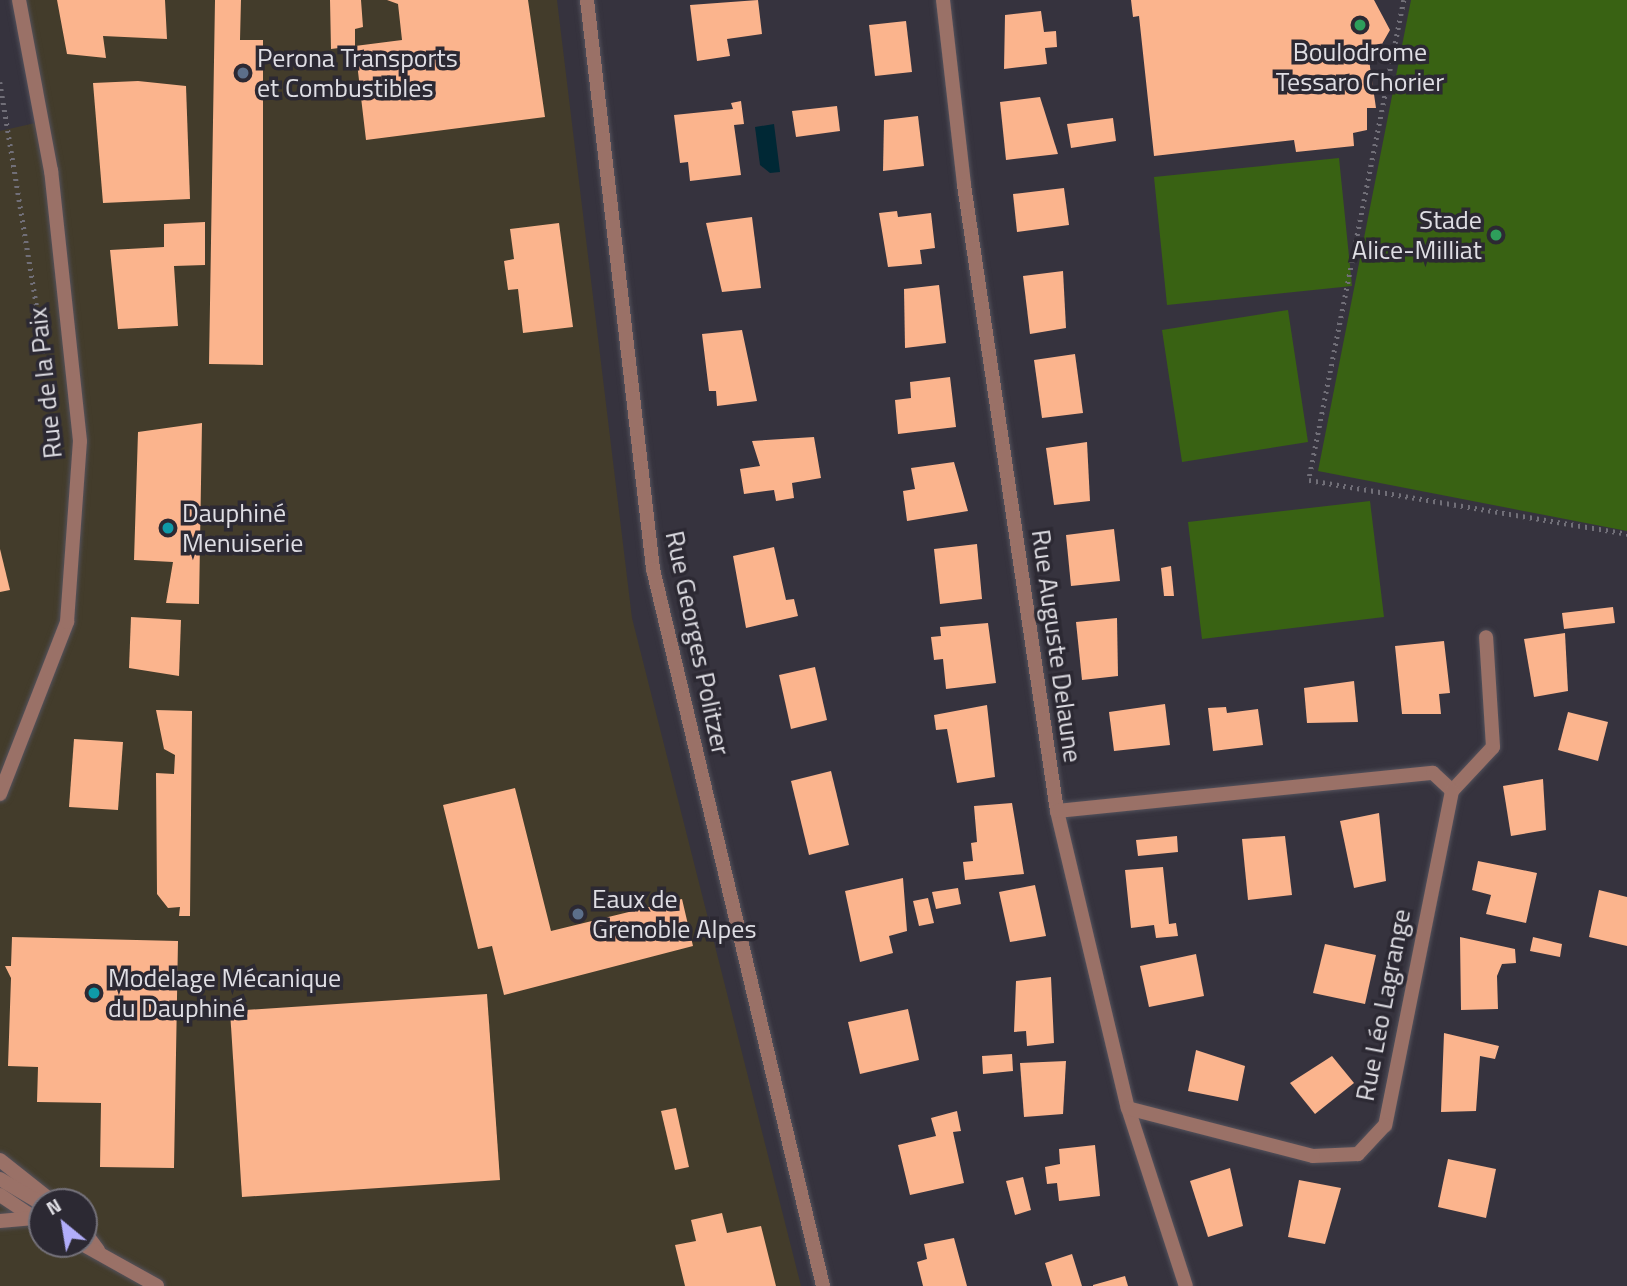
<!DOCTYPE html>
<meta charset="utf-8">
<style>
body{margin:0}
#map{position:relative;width:1627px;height:1286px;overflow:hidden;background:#36333e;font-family:"Titillium Web",sans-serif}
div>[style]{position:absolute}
.industrial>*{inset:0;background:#433c2b}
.green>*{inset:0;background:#396213}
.water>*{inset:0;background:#002835}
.building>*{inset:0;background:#fbb48d}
.path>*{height:4.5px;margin-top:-2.25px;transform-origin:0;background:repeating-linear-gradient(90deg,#716f78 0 2px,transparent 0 7px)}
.roads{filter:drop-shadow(0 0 2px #54525c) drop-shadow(0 0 2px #54525c)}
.street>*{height:14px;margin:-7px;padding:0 7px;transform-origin:7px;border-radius:7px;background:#9a7167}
.dots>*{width:19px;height:19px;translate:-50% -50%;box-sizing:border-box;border:4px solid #2c2933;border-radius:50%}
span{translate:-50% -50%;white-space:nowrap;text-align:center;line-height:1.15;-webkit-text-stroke:7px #2c2933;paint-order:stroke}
.poi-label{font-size:26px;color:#dfdee4}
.left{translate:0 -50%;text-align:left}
.right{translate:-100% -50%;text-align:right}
.street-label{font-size:26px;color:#dfdee4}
.north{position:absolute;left:28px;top:1188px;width:70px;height:70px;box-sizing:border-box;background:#2c2933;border:2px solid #74717a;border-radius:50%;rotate:330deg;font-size:19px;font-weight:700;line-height:28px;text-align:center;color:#dfdee4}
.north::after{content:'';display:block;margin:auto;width:24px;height:32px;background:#b1adfa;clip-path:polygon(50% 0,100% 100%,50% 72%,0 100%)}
</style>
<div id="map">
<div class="industrial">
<div style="clip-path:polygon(evenodd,22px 0,557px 0,632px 618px,801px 1286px,0 1286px,0 131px,44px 121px,22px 0,42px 1202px,84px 1202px,84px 1244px,42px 1244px,42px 1202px)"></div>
</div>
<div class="green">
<div style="clip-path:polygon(1411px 0,1627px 0,1627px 531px,1318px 471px)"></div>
<div style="clip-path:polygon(1339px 158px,1352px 286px,1167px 305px,1154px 177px)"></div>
<div style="clip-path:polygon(1288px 310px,1308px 442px,1182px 462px,1162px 330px)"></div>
<div style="clip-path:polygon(1370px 501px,1384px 617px,1202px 639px,1188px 522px)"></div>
</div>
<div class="water">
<div style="clip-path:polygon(774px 124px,780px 172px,770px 173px,760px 165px,755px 127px)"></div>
</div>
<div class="building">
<div style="clip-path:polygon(57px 0,165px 0,167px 39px,103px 36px,106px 58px,67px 54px)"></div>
<div style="clip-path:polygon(215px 0,241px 0,240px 40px,263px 40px,263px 365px,209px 364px)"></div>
<div style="clip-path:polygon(330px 0,361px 0,363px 27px,355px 29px,355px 46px,331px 49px)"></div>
<div style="clip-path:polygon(387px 0,528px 0,545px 117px,366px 140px,355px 46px,402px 40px,398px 4px)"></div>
<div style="clip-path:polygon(758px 0,762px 34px,727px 39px,730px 56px,697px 61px,690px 5px)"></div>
<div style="clip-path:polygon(1131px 0,1374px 0,1390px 30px,1382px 44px,1367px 46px,1376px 108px,1367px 108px,1367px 130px,1353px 133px,1354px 146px,1296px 152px,1294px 140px,1154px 156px,1139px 16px,1133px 17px)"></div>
<div style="clip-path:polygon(1041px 11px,1044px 32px,1056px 31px,1057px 47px,1045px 48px,1047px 64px,1004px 69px,1005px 15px)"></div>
<div style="clip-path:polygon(906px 21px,912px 72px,875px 76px,869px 25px)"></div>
<div style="clip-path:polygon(138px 81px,186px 86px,190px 199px,103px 203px,93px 83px)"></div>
<div style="clip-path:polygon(1040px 97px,1058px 154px,1006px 160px,1000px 102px)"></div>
<div style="clip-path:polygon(741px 101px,744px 124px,734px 125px,741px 175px,690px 181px,688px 162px,680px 163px,674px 115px,733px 109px,731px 103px)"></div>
<div style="clip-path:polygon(837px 106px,840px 131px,796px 137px,792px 111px)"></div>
<div style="clip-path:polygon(918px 116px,924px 166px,883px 171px,884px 120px)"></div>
<div style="clip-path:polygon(1113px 118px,1116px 141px,1071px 148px,1067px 124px)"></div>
<div style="clip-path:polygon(1064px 188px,1069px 225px,1017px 232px,1013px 194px)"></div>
<div style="clip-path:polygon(897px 211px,898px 217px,931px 213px,935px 248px,920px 250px,922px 264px,888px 267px,879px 213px)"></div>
<div style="clip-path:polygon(752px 217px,761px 288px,722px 292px,706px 223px)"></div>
<div style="clip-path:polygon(205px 222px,205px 265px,174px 266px,178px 326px,118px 329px,110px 250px,164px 247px,164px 224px)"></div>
<div style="clip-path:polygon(559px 223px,573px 327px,523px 333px,518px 289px,508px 290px,504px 261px,514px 259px,510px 229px)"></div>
<div style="clip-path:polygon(1063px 271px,1066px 328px,1030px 334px,1023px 276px)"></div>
<div style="clip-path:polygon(939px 285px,946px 343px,905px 348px,904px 289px)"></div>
<div style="clip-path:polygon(742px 330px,757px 401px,717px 406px,716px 391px,709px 391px,702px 334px)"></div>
<div style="clip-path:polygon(1075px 354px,1083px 413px,1042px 418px,1034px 360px)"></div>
<div style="clip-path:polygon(950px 377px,956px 427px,898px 434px,895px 400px,911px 398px,910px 382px)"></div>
<div style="clip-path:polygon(202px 423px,199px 604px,166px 603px,173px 562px,134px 560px,138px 432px)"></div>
<div style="clip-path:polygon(814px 437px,821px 478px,792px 483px,794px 498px,776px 501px,774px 490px,744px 494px,740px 469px,760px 466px,752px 441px)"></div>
<div style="clip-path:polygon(1087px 442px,1090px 501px,1054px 505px,1046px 448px)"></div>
<div style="clip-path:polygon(954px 462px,968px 511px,907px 521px,903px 491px,915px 489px,911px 468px)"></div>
<div style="clip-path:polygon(1114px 529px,1120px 581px,1071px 586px,1066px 535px)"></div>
<div style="clip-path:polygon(977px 544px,982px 599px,940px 604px,934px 549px)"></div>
<div style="clip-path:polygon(774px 547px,786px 600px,794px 599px,798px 616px,746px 628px,733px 556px)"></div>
<div style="clip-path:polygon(0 549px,10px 590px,0 592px)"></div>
<div style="clip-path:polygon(1171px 566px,1174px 596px,1164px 596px,1161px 568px)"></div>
<div style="clip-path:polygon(1613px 607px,1615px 623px,1564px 629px,1562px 613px)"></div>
<div style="clip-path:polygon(131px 617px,181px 620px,179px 676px,129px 668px)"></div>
<div style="clip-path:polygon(1117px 618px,1118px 676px,1082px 680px,1076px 622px)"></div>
<div style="clip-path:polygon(988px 623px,996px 683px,946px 689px,943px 659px,934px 660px,931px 637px,941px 636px,940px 627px)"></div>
<div style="clip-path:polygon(1565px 633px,1568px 691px,1534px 697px,1524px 639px)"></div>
<div style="clip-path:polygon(1444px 641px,1450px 693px,1439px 694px,1441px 714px,1402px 714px,1395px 646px)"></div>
<div style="clip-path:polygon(815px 667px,827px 720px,791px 729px,779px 675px)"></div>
<div style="clip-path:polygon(1354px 681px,1358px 722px,1307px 723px,1304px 688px)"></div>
<div style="clip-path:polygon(1165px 704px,1170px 745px,1114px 751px,1109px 712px)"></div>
<div style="clip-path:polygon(987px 705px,995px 777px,957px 783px,947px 729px,936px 730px,934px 715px)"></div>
<div style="clip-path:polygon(1226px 707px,1227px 713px,1258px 709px,1263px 745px,1213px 751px,1208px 708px)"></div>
<div style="clip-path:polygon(156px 710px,192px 711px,190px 916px,179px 916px,180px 907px,168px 908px,157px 894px,156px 773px,174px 774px,175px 755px,164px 749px)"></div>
<div style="clip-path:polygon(1568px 712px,1608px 722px,1598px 761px,1558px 750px)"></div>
<div style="clip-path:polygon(74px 739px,123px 742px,118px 810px,69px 807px)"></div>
<div style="clip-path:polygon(831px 771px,849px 845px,809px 855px,791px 781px)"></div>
<div style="clip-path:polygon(1543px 779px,1546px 830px,1511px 836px,1503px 786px)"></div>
<div style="clip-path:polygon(515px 788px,551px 931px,682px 899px,693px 946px,504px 995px,492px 946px,478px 949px,443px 805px)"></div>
<div style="clip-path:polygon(1012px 803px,1024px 874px,965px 880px,963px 862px,973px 861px,971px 843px,977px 842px,974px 806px)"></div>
<div style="clip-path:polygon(1379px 813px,1386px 881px,1354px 888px,1340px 821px)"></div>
<div style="clip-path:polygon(1177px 836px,1178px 852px,1138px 856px,1136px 840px)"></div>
<div style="clip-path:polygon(1285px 836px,1292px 895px,1248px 900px,1242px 839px)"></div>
<div style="clip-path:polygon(1478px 861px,1537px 873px,1526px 923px,1486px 914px,1491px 895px,1472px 890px)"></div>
<div style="clip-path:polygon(1163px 867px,1169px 924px,1176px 923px,1178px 936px,1156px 938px,1154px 925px,1131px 928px,1125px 870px)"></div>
<div style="clip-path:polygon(903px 878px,907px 931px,889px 936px,893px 953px,860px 962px,845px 891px)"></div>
<div style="clip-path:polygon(1035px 885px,1046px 936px,1010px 942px,999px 892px)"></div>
<div style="clip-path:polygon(958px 888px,961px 904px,936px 909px,932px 892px)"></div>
<div style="clip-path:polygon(1599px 890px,1627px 897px,1627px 946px,1589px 937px)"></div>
<div style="clip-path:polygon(928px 898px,934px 923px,919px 926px,913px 901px)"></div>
<div style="clip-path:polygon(12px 937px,178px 941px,174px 1168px,100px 1167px,101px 1103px,37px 1102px,38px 1067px,8px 1066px,11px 978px,5px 966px,11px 966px)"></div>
<div style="clip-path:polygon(1460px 937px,1515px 949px,1516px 963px,1502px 964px,1497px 976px,1498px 1009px,1461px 1010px)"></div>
<div style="clip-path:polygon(1533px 937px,1562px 944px,1560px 957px,1530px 951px)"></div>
<div style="clip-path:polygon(1325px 944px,1376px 955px,1365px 1004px,1313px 993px)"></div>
<div style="clip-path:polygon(1196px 954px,1204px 996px,1149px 1007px,1140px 966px)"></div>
<div style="clip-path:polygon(1051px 977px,1054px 1043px,1027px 1046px,1026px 1031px,1014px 1032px,1016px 981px)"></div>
<div style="clip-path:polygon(487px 994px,500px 1180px,242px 1197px,230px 1011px)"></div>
<div style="clip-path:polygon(908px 1009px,919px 1060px,860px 1074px,848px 1022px)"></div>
<div style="clip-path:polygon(1444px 1033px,1499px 1046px,1495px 1059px,1480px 1056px,1476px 1111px,1441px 1112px)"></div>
<div style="clip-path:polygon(1196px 1050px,1245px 1066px,1238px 1101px,1188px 1091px)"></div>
<div style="clip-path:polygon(1012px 1054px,1013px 1071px,983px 1074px,982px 1056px)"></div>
<div style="clip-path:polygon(1332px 1056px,1354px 1083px,1315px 1114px,1290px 1083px)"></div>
<div style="clip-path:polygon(1066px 1061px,1063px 1114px,1024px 1117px,1020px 1063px)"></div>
<div style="clip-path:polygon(676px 1108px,689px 1167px,675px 1170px,661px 1111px)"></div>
<div style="clip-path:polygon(957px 1111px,961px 1131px,953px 1132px,964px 1183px,910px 1195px,898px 1145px,936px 1136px,931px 1118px)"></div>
<div style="clip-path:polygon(1095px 1145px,1100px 1196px,1059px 1201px,1057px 1183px,1047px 1184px,1045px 1167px,1060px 1164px,1059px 1149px)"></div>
<div style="clip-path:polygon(1448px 1159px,1496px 1169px,1486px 1218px,1438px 1207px)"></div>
<div style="clip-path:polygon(1230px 1168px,1243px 1226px,1208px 1237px,1190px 1181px)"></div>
<div style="clip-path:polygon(1023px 1177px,1031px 1210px,1015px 1215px,1006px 1181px)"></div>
<div style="clip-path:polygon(1299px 1180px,1341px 1188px,1325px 1244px,1288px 1237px)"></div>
<div style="clip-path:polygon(722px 1213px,727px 1233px,761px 1226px,776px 1286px,685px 1286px,675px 1245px,696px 1241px,691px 1220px)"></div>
<div style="clip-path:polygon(954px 1238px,967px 1286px,923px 1286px,917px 1262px,927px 1259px,924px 1244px)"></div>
<div style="clip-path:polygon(1072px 1254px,1082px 1286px,1052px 1286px,1045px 1263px)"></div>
<div style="clip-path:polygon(1125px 1276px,1128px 1286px,1093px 1286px,1093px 1285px)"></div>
</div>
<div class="path">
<div style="left:1404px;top:0;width:489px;rotate:101.2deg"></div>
<div style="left:1309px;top:480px;width:323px;rotate:9.6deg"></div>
<div style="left:0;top:82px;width:279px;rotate:80.7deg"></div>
</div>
<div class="roads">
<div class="street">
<div style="left:587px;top:0;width:573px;rotate:83.38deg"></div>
<div style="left:653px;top:569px;width:737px;rotate:76.66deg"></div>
<div style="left:943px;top:0;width:186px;rotate:83.5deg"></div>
<div style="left:964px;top:185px;width:633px;rotate:81.55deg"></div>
<div style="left:1057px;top:811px;width:305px;rotate:76.6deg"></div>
<div style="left:1128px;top:1108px;width:187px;rotate:72deg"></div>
<div style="left:1452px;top:791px;width:60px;rotate:-47deg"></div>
<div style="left:1493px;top:747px;width:110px;rotate:-93.6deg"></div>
<div style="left:0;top:794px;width:185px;rotate:-68.7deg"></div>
<div style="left:67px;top:622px;width:181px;rotate:-85.9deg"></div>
<div style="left:80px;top:441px;width:272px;rotate:-96.1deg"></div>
<div style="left:51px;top:171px;width:174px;rotate:-100.6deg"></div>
<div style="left:1057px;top:811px;width:378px;rotate:-5.8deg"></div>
<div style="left:1433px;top:773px;width:26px;rotate:43deg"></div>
<div style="left:1452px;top:791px;width:341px;rotate:101.3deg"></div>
<div style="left:1385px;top:1125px;width:40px;rotate:133deg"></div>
<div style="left:1358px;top:1154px;width:45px;rotate:177.5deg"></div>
<div style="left:1313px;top:1156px;width:191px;rotate:-165.5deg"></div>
<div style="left:0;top:1160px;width:68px;rotate:38.4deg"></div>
<div style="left:0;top:1179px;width:49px;rotate:30.8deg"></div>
<div style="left:0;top:1195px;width:50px;rotate:33.7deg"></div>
<div style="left:0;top:1221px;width:34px;rotate:-5deg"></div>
<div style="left:84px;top:1231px;width:24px;rotate:54deg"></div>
<div style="left:82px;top:1244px;width:86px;rotate:29.2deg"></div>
</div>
</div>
<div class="dots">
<div style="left:1360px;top:25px;background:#2e9e5b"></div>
<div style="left:243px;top:73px;background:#5c6f8a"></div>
<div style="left:1496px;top:235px;background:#2e9e5b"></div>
<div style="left:168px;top:528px;background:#0f9aa8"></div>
<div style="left:578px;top:914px;background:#5c6f8a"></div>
<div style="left:94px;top:993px;background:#0f9aa8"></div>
</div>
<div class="poi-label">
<span style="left:1360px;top:67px">Boulodrome<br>Tessaro Chorier</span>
<span class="left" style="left:257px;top:73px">Perona Transports<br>et Combustibles</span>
<span class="right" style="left:1482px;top:235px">Stade<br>Alice-Milliat</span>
<span class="left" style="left:182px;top:528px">Dauphiné<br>Menuiserie</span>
<span class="left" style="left:592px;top:914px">Eaux de<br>Grenoble Alpes</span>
<span class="left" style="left:108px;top:993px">Modelage Mécanique<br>du Dauphiné</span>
</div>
<div class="street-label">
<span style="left:45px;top:383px;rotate:-96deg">Rue de la Paix</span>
<span style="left:698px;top:643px;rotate:78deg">Rue Georges Politzer</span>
<span style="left:1057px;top:646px;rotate:82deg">Rue Auguste Delaune</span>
<span style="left:1383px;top:1005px;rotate:-79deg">Rue Léo Lagrange</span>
</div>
<div class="north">N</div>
</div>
